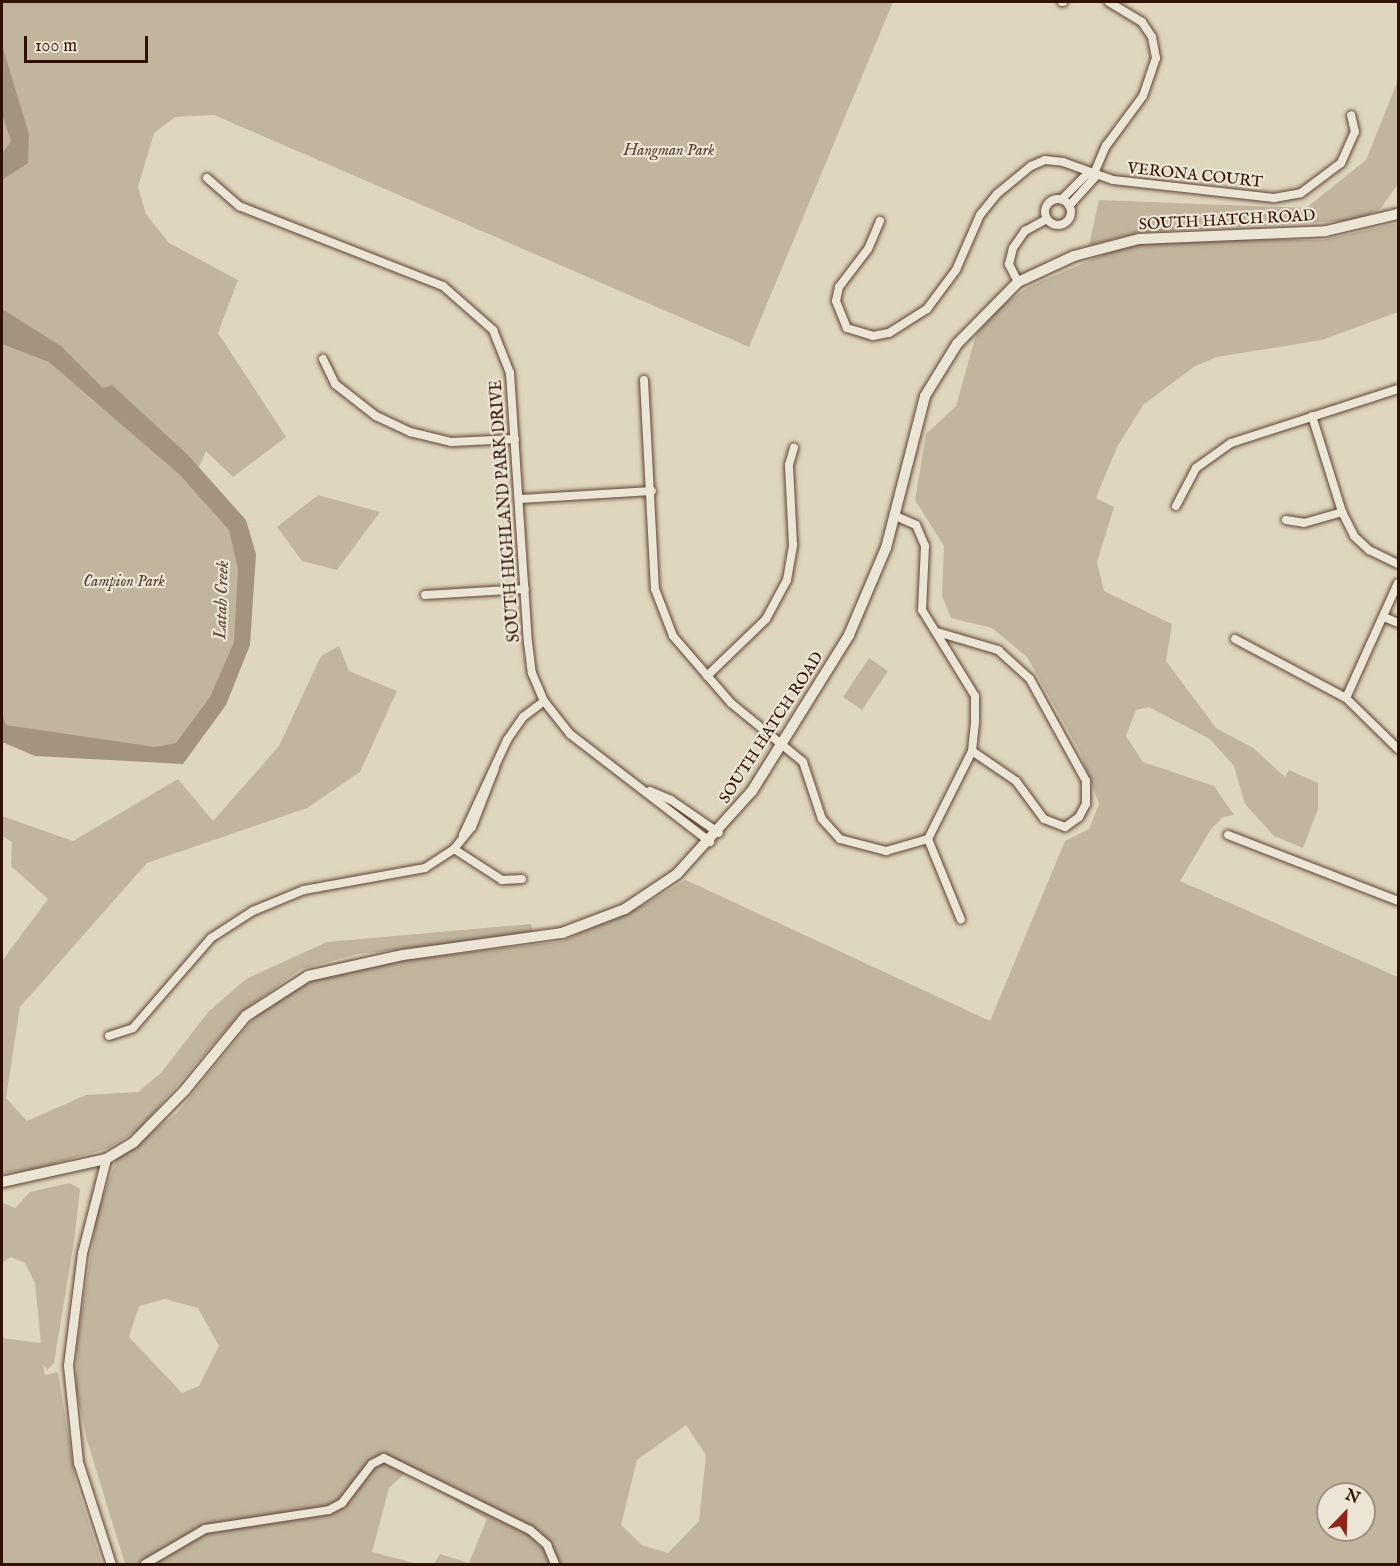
<!DOCTYPE html>
<style>
body{margin:0}
#map{position:relative;width:1400px;height:1566px;overflow:hidden;background:#dfd7bd;font-family:"IM FELL English",serif}
div>[style]{position:absolute}
.green>*{inset:0;background:#c2b59e}
.water>*{inset:0;background:#a4947e}
.roads{filter:drop-shadow(0 0 2px #5d4233) drop-shadow(0 0 2px #5d4233)}
.minor>*{height:8px;margin:-4px;padding:0 4px;transform-origin:4px;border-radius:4px;background:#eae5d4}
.minor>.ring{margin:-4px;padding:0;box-sizing:content-box;background:none;border:8px solid #eae5d4;border-radius:50%}
.tertiary>*{height:9px;margin:-4.5px;padding:0 4.5px;transform-origin:4.5px;border-radius:4.5px;background:#eae5d4}
.secondary>*{height:10px;margin:-5px;padding:0 5px;transform-origin:5px;border-radius:5px;background:#eae5d4}
span{translate:-50% -50%;white-space:nowrap;text-align:center;line-height:1.15;-webkit-text-stroke:4.5px #eae5d4;paint-order:stroke}
.park-label{font-size:16px;color:#5d4233;font-style:italic}
.street-label{font-size:16px;color:#321105}
.water-label{font-size:18px;color:#604535;font-style:italic}
.frame{position:absolute;inset:0;border:3px solid #321105;pointer-events:none}
.north{position:absolute;left:1316px;top:1482px;width:60px;height:60px;box-sizing:border-box;background:#eae5d4;border:2px solid #a09081;border-radius:50%;rotate:23deg;font-size:16px;font-weight:700;line-height:24px;text-align:center;color:#321105}
.north::after{content:'';display:block;margin:auto;width:21px;height:27px;background:#8f2418;clip-path:polygon(50% 0,100% 100%,50% 72%,0 100%)}
.scale{position:absolute;left:24px;top:36px;width:124px;height:27px;box-sizing:border-box;border:3px solid #321105;border-top:0;padding-left:8px;font-size:18px;line-height:21px;white-space:nowrap;color:#321105;-webkit-text-stroke:4px #eae5d4;paint-order:stroke}
</style>
<div id="map">
<div class="green">
<div style="clip-path:polygon(2px 2px,893px 2px,749px 347px,214px 115px,175px 117px,154px 133px,138px 187px,146px 214px,169px 243px,238px 280px,218px 333px,286px 437px,233px 477px,206px 451px,195px 476px,236px 522px,248px 564px,242px 645px,180px 751px,2px 730px)"></div>
<div style="clip-path:polygon(1398px 80px,1398px 184px,1381px 208px,1359px 220px,1144px 232px,1089px 245px,1099px 200px,1306px 208px,1366px 160px)"></div>
<div style="clip-path:polygon(evenodd,1398px 223px,1398px 312px,1322px 340px,1217px 357px,1195px 366px,1143px 405px,1117px 447px,1096px 498px,1114px 507px,1097px 562px,1104px 591px,1172px 624px,1166px 661px,1216px 728px,1253px 748px,1285px 777px,1289px 770px,1318px 783px,1318px 809px,1303px 848px,1274px 836px,1245px 804px,1234px 766px,1210px 739px,1149px 707px,1136px 710px,1126px 736px,1143px 762px,1214px 786px,1234px 815px,1223px 817px,1211px 829px,1180px 881px,1398px 977px,1398px 1564px,434px 1564px,440px 1554px,469px 1563px,487px 1519px,406px 1472px,389px 1488px,372px 1552px,418px 1564px,125px 1564px,87px 1440px,76px 1389px,77px 1345px,97px 1214px,117px 1158px,176px 1114px,260px 1011px,290px 991px,323px 976px,373px 964px,563px 941px,644px 905px,686px 880px,990px 1021px,1065px 841px,1089px 829px,1099px 804px,1080px 752px,1027px 657px,992px 628px,951px 618px,942px 596px,944px 546px,915px 500px,926px 434px,956px 406px,976px 335px,998px 309px,1030px 286px,1124px 246px,1195px 239px,1323px 240px,1398px 223px,165px 1299px,198px 1308px,219px 1346px,199px 1386px,182px 1393px,129px 1337px,139px 1306px,165px 1299px,1398px 223px,686px 1425px,706px 1455px,699px 1521px,668px 1553px,642px 1545px,621px 1525px,637px 1460px,686px 1425px,1398px 223px,1328px 1494px,1364px 1494px,1364px 1530px,1328px 1530px,1328px 1494px)"></div>
<div style="clip-path:polygon(318px 495px,380px 512px,337px 570px,302px 561px,277px 527px)"></div>
<div style="clip-path:polygon(339px 646px,349px 671px,397px 691px,360px 772px,307px 808px,147px 863px,20px 1007px,6px 1098px,27px 1121px,86px 1095px,138px 1092px,161px 1073px,209px 1011px,246px 979px,327px 942px,531px 924px,534px 935px,358px 954px,301px 969px,240px 1013px,139px 1129px,109px 1148px,32px 1170px,2px 1173px,2px 961px,48px 899px,11px 866px,12px 842px,2px 836px,2px 816px,73px 841px,178px 779px,213px 821px,279px 746px,321px 656px)"></div>
<div style="clip-path:polygon(869px 658px,888px 671px,862px 710px,843px 697px)"></div>
<div style="clip-path:polygon(70px 1183px,80px 1189px,74px 1241px,54px 1363px,47px 1370px,43px 1364px,45px 1375px,58px 1372px,76px 1483px,102px 1564px,2px 1564px,2px 1338px,41px 1343px,35px 1283px,25px 1263px,11px 1257px,2px 1263px,2px 1203px,15px 1208px,30px 1192px)"></div>
</div>
<div class="water">
<div style="clip-path:polygon(2px 45px,29px 134px,28px 163px,2px 180px,2px 154px,11px 141px,2px 114px)"></div>
<div style="clip-path:polygon(2px 309px,61px 346px,103px 388px,112px 385px,187px 454px,246px 520px,256px 554px,250px 645px,226px 705px,183px 764px,35px 756px,2px 742px,2px 713px,6px 725px,155px 747px,176px 743px,210px 697px,234px 642px,238px 569px,229px 530px,180px 475px,49px 362px,2px 344px)"></div>
</div>
<div class="roads">
<div class="minor">
<div style="left:1062px;top:2px;width:1px"></div>
<div style="left:1093px;top:176px;width:33px;rotate:-67deg"></div>
<div style="left:1106px;top:146px;width:62px;rotate:-53.5deg"></div>
<div style="left:1143px;top:96px;width:40px;rotate:-71.1deg"></div>
<div style="left:1156px;top:58px;width:21px;rotate:-101deg"></div>
<div style="left:1152px;top:37px;width:18px;rotate:-124deg"></div>
<div style="left:1142px;top:22px;width:39px;rotate:-149deg"></div>
<div style="left:207px;top:178px;width:43px;rotate:41.2deg"></div>
<div style="left:239px;top:206px;width:219px;rotate:21.4deg"></div>
<div style="left:443px;top:286px;width:67px;rotate:41.3deg"></div>
<div style="left:493px;top:330px;width:46px;rotate:68.4deg"></div>
<div style="left:510px;top:373px;width:270px;rotate:86.2deg"></div>
<div style="left:528px;top:642px;width:31px;rotate:83deg"></div>
<div style="left:532px;top:673px;width:30px;rotate:67deg"></div>
<div style="left:544px;top:701px;width:42px;rotate:51.8deg"></div>
<div style="left:570px;top:734px;width:177px;rotate:37.6deg"></div>
<div style="left:1062px;top:199px;width:37px;rotate:-45deg"></div>
<div class="ring" style="left:1045px;top:199px;width:18px;height:18px"></div>
<div style="left:1069px;top:206px;width:39px;rotate:-48deg"></div>
<div style="left:880px;top:221px;width:30px;rotate:113deg"></div>
<div style="left:868px;top:249px;width:48px;rotate:127.3deg"></div>
<div style="left:839px;top:287px;width:14px;rotate:102deg"></div>
<div style="left:836px;top:301px;width:29px;rotate:68deg"></div>
<div style="left:847px;top:328px;width:27px;rotate:17deg"></div>
<div style="left:873px;top:336px;width:16px;rotate:-11deg"></div>
<div style="left:889px;top:333px;width:45px;rotate:-32.3deg"></div>
<div style="left:927px;top:309px;width:49px;rotate:-53.4deg"></div>
<div style="left:956px;top:270px;width:60px;rotate:-66.4deg"></div>
<div style="left:980px;top:215px;width:27px;rotate:-51deg"></div>
<div style="left:997px;top:194px;width:44px;rotate:-39.5deg"></div>
<div style="left:1031px;top:166px;width:15px;rotate:-23deg"></div>
<div style="left:1045px;top:160px;width:18px;rotate:6deg"></div>
<div style="left:1063px;top:162px;width:53px;rotate:19.8deg"></div>
<div style="left:1113px;top:180px;width:162px;rotate:6.4deg"></div>
<div style="left:1274px;top:198px;width:27px;rotate:-10deg"></div>
<div style="left:1301px;top:193px;width:50px;rotate:-36.9deg"></div>
<div style="left:1341px;top:163px;width:34px;rotate:-66deg"></div>
<div style="left:1355px;top:132px;width:17px;rotate:-103deg"></div>
<div style="left:1018px;top:282px;width:20px;rotate:-117deg"></div>
<div style="left:1009px;top:264px;width:16px;rotate:-76deg"></div>
<div style="left:1013px;top:248px;width:21px;rotate:-55deg"></div>
<div style="left:1025px;top:231px;width:25px;rotate:-29deg"></div>
<div style="left:323px;top:359px;width:28px;rotate:64deg"></div>
<div style="left:335px;top:384px;width:52px;rotate:38deg"></div>
<div style="left:376px;top:416px;width:38px;rotate:25deg"></div>
<div style="left:410px;top:432px;width:42px;rotate:13.7deg"></div>
<div style="left:451px;top:442px;width:64px;rotate:-2.7deg"></div>
<div style="left:644px;top:380px;width:209px;rotate:87deg"></div>
<div style="left:655px;top:589px;width:50px;rotate:69deg"></div>
<div style="left:673px;top:636px;width:89px;rotate:49.1deg"></div>
<div style="left:731px;top:703px;width:93px;rotate:39.3deg"></div>
<div style="left:803px;top:762px;width:60px;rotate:71.6deg"></div>
<div style="left:822px;top:819px;width:27px;rotate:48deg"></div>
<div style="left:840px;top:839px;width:48px;rotate:14.6deg"></div>
<div style="left:886px;top:851px;width:44px;rotate:-15.9deg"></div>
<div style="left:928px;top:839px;width:98px;rotate:-63.4deg"></div>
<div style="left:972px;top:751px;width:31px;rotate:-84deg"></div>
<div style="left:975px;top:720px;width:24px;rotate:-90deg"></div>
<div style="left:975px;top:696px;width:101px;rotate:-121.6deg"></div>
<div style="left:922px;top:610px;width:64px;rotate:-87.3deg"></div>
<div style="left:925px;top:546px;width:23px;rotate:-113deg"></div>
<div style="left:916px;top:525px;width:24px;rotate:-156deg"></div>
<div style="left:1312px;top:416px;width:101px;rotate:72.6deg"></div>
<div style="left:1342px;top:512px;width:27px;rotate:63deg"></div>
<div style="left:1354px;top:536px;width:21px;rotate:43deg"></div>
<div style="left:1369px;top:550px;width:32px;rotate:26deg"></div>
<div style="left:520px;top:499px;width:132px;rotate:-3.5deg"></div>
<div style="left:1176px;top:506px;width:43px;rotate:-62.2deg"></div>
<div style="left:1196px;top:468px;width:43px;rotate:-35.5deg"></div>
<div style="left:1231px;top:443px;width:176px;rotate:-17.9deg"></div>
<div style="left:1286px;top:520px;width:18px;rotate:9deg"></div>
<div style="left:1304px;top:523px;width:40px;rotate:-16deg"></div>
<div style="left:425px;top:595px;width:100px;rotate:-3.4deg"></div>
<div style="left:1384px;top:617px;width:15px;rotate:23deg"></div>
<div style="left:937px;top:632px;width:64px;rotate:16.4deg"></div>
<div style="left:998px;top:650px;width:43px;rotate:42.2deg"></div>
<div style="left:1030px;top:679px;width:116px;rotate:61.2deg"></div>
<div style="left:1086px;top:781px;width:23px;rotate:90deg"></div>
<div style="left:1086px;top:804px;width:15px;rotate:118deg"></div>
<div style="left:1079px;top:817px;width:17px;rotate:144deg"></div>
<div style="left:1065px;top:827px;width:22px;rotate:-159deg"></div>
<div style="left:1044px;top:819px;width:47px;rotate:-126.4deg"></div>
<div style="left:1016px;top:781px;width:53px;rotate:-145.7deg"></div>
<div style="left:1235px;top:639px;width:126px;rotate:28deg"></div>
<div style="left:1346px;top:698px;width:73px;rotate:44.4deg"></div>
<div style="left:707px;top:676px;width:82px;rotate:-44deg"></div>
<div style="left:766px;top:619px;width:44px;rotate:-61.7deg"></div>
<div style="left:787px;top:580px;width:36px;rotate:-80deg"></div>
<div style="left:793px;top:545px;width:80px;rotate:-92.9deg"></div>
<div style="left:789px;top:465px;width:18px;rotate:-74deg"></div>
<div style="left:1346px;top:698px;width:126px;rotate:-65.7deg"></div>
<div style="left:650px;top:791px;width:23px;rotate:23deg"></div>
<div style="left:671px;top:800px;width:58px;rotate:34.5deg"></div>
<div style="left:463px;top:835px;width:105px;rotate:-65.1deg"></div>
<div style="left:507px;top:740px;width:28px;rotate:-55deg"></div>
<div style="left:523px;top:717px;width:26px;rotate:-37deg"></div>
<div style="left:1228px;top:835px;width:182px;rotate:21.2deg"></div>
<div style="left:928px;top:839px;width:87px;rotate:67.8deg"></div>
<div style="left:454px;top:849px;width:57px;rotate:32.9deg"></div>
<div style="left:502px;top:880px;width:20px;rotate:-3deg"></div>
<div style="left:109px;top:1036px;width:25px;rotate:-18deg"></div>
<div style="left:133px;top:1028px;width:119px;rotate:-49.1deg"></div>
<div style="left:211px;top:938px;width:50px;rotate:-32.7deg"></div>
<div style="left:253px;top:911px;width:55px;rotate:-22.4deg"></div>
<div style="left:304px;top:890px;width:123px;rotate:-10.3deg"></div>
<div style="left:425px;top:868px;width:35px;rotate:-33deg"></div>
<div style="left:454px;top:849px;width:28px;rotate:-51deg"></div>
<div style="left:472px;top:827px;width:63px;rotate:-68.7deg"></div>
<div style="left:145px;top:1564px;width:69px;rotate:-30.3deg"></div>
<div style="left:205px;top:1529px;width:125px;rotate:-8.7deg"></div>
<div style="left:329px;top:1510px;width:15px;rotate:-28deg"></div>
<div style="left:342px;top:1503px;width:49px;rotate:-52.4deg"></div>
<div style="left:372px;top:1464px;width:13px;rotate:-27deg"></div>
<div style="left:384px;top:1458px;width:163px;rotate:26.3deg"></div>
<div style="left:530px;top:1530px;width:23px;rotate:41deg"></div>
<div style="left:547px;top:1545px;width:21px;rotate:67deg"></div>
</div>
<div class="tertiary">
<div style="left:106px;top:1159px;width:97px;rotate:104.3deg"></div>
<div style="left:82px;top:1253px;width:113px;rotate:97.1deg"></div>
<div style="left:68px;top:1365px;width:98px;rotate:84.1deg"></div>
<div style="left:78px;top:1462px;width:107px;rotate:72.1deg"></div>
</div>
<div class="secondary">
<div style="left:2px;top:1182px;width:107px;rotate:-12.5deg"></div>
<div style="left:106px;top:1159px;width:31px;rotate:-31deg"></div>
<div style="left:133px;top:1143px;width:74px;rotate:-45.5deg"></div>
<div style="left:185px;top:1090px;width:96px;rotate:-50.5deg"></div>
<div style="left:246px;top:1016px;width:74px;rotate:-32.8deg"></div>
<div style="left:308px;top:976px;width:97px;rotate:-12.5deg"></div>
<div style="left:403px;top:955px;width:161px;rotate:-7.9deg"></div>
<div style="left:562px;top:933px;width:67px;rotate:-20.9deg"></div>
<div style="left:625px;top:909px;width:63px;rotate:-33.9deg"></div>
<div style="left:677px;top:874px;width:112px;rotate:-47.9deg"></div>
<div style="left:752px;top:791px;width:184px;rotate:-58.1deg"></div>
<div style="left:849px;top:635px;width:95px;rotate:-67deg"></div>
<div style="left:886px;top:548px;width:157px;rotate:-75.6deg"></div>
<div style="left:925px;top:396px;width:61px;rotate:-58.4deg"></div>
<div style="left:957px;top:344px;width:87px;rotate:-45.5deg"></div>
<div style="left:1018px;top:282px;width:62px;rotate:-24.9deg"></div>
<div style="left:1074px;top:256px;width:67px;rotate:-14.7deg"></div>
<div style="left:1139px;top:239px;width:187px;rotate:-2.4deg"></div>
<div style="left:1326px;top:231px;width:74px;rotate:-13.3deg"></div>
</div>
</div>
<div class="park-label">
<span style="left:669px;top:151px">Hangman Park</span>
<span style="left:124px;top:582px">Campion Park</span>
</div>
<div class="street-label">
<span style="left:1195px;top:176px;rotate:6deg">VERONA COURT</span>
<span style="left:1227px;top:221px;rotate:-3deg">SOUTH HATCH ROAD</span>
<span style="left:506px;top:511px;rotate:-94deg">SOUTH HIGHLAND PARK DRIVE</span>
<span style="left:772px;top:728px;rotate:-57deg">SOUTH HATCH ROAD</span>
</div>
<div class="water-label">
<span style="left:223px;top:600px;rotate:-88deg">Latah Creek</span>
</div>
<div class="frame"></div>
<div class="north">N</div>
<div class="scale">100 m</div>
</div>
